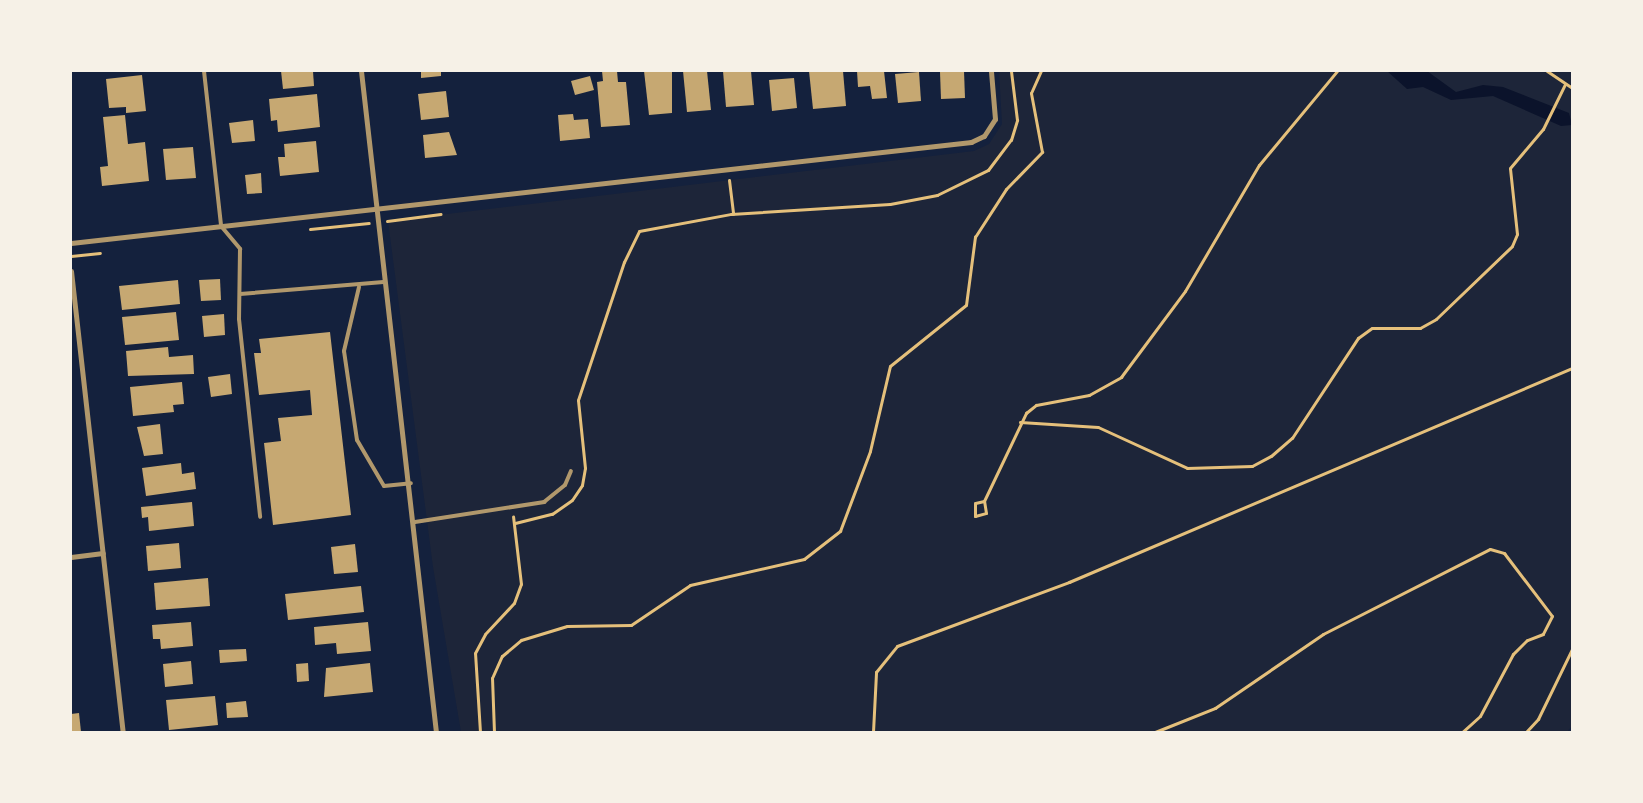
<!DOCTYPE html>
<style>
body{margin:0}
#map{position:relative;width:1643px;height:803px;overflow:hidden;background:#14213d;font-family:Arial,sans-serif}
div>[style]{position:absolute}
.green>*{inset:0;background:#1d2539}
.water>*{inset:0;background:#0b132b}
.building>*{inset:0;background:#c6a872}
.path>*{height:3px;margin:-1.5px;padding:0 1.5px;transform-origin:1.5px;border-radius:1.5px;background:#e5c07b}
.service>*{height:4px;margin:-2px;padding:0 2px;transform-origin:2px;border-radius:2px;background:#b1986c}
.minor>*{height:5px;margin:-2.5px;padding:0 2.5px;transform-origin:2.5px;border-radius:2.5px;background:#b1986c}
span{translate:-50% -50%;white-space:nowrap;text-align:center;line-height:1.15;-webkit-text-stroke:5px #f6f1e7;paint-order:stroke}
.frame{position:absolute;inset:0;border:72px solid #f6f1e7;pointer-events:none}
</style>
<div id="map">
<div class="green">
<div style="clip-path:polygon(999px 71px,1572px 71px,1572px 726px,1567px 732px,461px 732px,433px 567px,388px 221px,974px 151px,989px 144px,1002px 124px)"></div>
</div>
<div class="water">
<div style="clip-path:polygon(1387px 71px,1427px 71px,1456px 92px,1483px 85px,1503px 87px,1569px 113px,1572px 125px,1561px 126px,1493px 96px,1451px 100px,1423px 87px,1407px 89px)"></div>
</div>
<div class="building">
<div style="clip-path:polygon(281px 71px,313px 71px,314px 86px,283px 89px)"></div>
<div style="clip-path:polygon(421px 71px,441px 71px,441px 76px,421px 78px)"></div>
<div style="clip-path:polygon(602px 71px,617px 71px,618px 82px,626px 82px,630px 125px,601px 127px,597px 82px,603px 81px)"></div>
<div style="clip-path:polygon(644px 71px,672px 71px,672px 113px,649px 115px)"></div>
<div style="clip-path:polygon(683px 71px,707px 71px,711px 110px,687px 112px)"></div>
<div style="clip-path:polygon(723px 71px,751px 71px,754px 105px,726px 107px)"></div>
<div style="clip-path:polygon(809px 71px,843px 71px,846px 106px,813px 109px)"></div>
<div style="clip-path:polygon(857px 71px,884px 71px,887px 98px,872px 99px,870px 86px,858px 87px)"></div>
<div style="clip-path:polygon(950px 71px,964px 71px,965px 98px,941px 99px,940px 72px)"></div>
<div style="clip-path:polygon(919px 72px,921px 101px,898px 103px,895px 74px)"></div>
<div style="clip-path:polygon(142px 75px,146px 111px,126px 113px,126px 107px,109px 108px,106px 79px)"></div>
<div style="clip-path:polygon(590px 76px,594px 90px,575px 95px,571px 81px)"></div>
<div style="clip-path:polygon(794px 78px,797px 108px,772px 111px,769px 80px)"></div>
<div style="clip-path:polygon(446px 91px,449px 117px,421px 120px,418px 94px)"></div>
<div style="clip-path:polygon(317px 94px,320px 127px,278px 132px,277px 120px,271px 121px,269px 99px)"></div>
<div style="clip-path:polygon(573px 114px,574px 120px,588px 119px,590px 138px,560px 141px,558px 115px)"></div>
<div style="clip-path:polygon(125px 115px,128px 144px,145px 142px,149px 181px,102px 186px,100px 167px,108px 166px,103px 117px)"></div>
<div style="clip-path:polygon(253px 120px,255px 141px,232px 143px,229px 123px)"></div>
<div style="clip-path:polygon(449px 132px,457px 155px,425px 158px,423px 135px)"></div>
<div style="clip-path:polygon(316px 141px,319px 172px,280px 176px,278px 157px,285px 157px,284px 144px)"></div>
<div style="clip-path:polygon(193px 147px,196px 178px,166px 180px,163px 149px)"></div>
<div style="clip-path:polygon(261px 173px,262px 193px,247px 194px,245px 175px)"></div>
<div style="clip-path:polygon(220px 279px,221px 300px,201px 301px,199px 280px)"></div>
<div style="clip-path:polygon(178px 280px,180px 304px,122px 310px,119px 286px)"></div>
<div style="clip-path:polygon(176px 312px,179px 340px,125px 345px,122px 317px)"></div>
<div style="clip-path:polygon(224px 314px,225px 335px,204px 337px,202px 316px)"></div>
<div style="clip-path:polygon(330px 332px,351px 515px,273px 525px,264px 443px,281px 441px,278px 418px,312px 415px,310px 390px,259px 395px,254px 353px,261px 353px,259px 339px)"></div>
<div style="clip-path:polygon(168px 347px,169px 357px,193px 355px,194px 374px,128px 376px,126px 351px)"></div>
<div style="clip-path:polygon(230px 374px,232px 394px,211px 397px,208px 377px)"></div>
<div style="clip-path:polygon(182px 382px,184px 404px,173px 405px,174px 412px,133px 416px,130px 387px)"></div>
<div style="clip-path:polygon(160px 424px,163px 454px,144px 456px,137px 427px)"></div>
<div style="clip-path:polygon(181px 463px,182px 474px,194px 472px,196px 489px,146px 496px,142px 468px)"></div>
<div style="clip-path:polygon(192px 502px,194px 526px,149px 531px,148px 517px,142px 518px,141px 507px)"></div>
<div style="clip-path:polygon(179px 543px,181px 568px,148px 571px,146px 546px)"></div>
<div style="clip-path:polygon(355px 544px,358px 572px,334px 574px,331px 547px)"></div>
<div style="clip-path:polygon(208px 578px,210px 606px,156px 610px,154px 583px)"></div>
<div style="clip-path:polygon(361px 586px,364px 612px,288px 620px,285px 594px)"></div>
<div style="clip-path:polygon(191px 622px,193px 646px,161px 649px,160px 639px,153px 639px,152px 625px)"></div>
<div style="clip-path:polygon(368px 622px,371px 651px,337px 654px,336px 643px,315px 645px,314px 627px)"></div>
<div style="clip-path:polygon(246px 649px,247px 661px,220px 663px,219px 650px)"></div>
<div style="clip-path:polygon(191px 661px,193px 684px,165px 687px,163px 664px)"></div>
<div style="clip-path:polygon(308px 663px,309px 681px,297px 682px,296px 664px)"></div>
<div style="clip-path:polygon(370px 663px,373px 692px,324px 697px,326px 668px)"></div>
<div style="clip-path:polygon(215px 696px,218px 725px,169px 730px,166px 700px)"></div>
<div style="clip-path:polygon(246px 701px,248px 717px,227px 718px,226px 703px)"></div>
<div style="clip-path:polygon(79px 713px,81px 732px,71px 732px,71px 714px)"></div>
</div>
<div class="path">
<div style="left:1547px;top:71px;width:30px;rotate:34deg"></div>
<div style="left:729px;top:180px;width:34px;rotate:83deg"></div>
<div style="left:387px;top:221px;width:54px;rotate:-7.4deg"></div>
<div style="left:310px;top:229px;width:59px;rotate:-5.8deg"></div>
<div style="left:71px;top:256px;width:29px;rotate:-6deg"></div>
<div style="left:1020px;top:422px;width:78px;rotate:3.7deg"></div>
<div style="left:1098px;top:427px;width:98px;rotate:24.7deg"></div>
<div style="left:1187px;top:468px;width:65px;rotate:-1.8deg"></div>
<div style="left:1252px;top:466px;width:21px;rotate:-28deg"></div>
<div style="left:1271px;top:456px;width:28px;rotate:-41deg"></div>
<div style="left:1292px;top:438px;width:120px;rotate:-56.6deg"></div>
<div style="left:1358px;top:338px;width:17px;rotate:-36deg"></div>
<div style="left:1372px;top:328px;width:48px"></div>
<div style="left:1420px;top:328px;width:18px;rotate:-29deg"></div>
<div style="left:1436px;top:319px;width:105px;rotate:-43.8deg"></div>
<div style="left:1512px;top:246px;width:13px;rotate:-67deg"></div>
<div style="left:1517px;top:234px;width:66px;rotate:-96.1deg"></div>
<div style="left:1510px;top:168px;width:51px;rotate:-49.8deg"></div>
<div style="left:1543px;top:129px;width:50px;rotate:-63.9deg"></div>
<div style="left:984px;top:501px;width:9px;rotate:167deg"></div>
<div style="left:975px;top:503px;width:13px;rotate:90deg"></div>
<div style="left:975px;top:516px;width:11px;rotate:-15deg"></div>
<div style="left:986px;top:513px;width:12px;rotate:-99deg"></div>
<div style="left:984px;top:501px;width:98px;rotate:-64.5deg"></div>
<div style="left:1026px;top:413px;width:13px;rotate:-39deg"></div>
<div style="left:1036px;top:405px;width:54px;rotate:-10.7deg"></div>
<div style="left:1089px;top:395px;width:37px;rotate:-29deg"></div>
<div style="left:1121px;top:377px;width:107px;rotate:-53.3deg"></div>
<div style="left:1185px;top:291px;width:146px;rotate:-59.6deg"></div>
<div style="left:1259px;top:165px;width:122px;rotate:-50.3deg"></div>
<div style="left:515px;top:523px;width:38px;rotate:-14deg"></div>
<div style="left:552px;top:514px;width:24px;rotate:-35deg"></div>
<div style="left:572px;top:500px;width:18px;rotate:-56deg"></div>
<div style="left:582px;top:485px;width:17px;rotate:-80deg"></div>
<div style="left:585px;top:468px;width:68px;rotate:-95.9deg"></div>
<div style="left:578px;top:400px;width:145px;rotate:-71.6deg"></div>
<div style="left:624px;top:262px;width:34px;rotate:-64deg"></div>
<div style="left:639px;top:231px;width:94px;rotate:-10.5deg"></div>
<div style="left:731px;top:214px;width:159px;rotate:-3.6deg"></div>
<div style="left:890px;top:204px;width:48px;rotate:-10.8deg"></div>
<div style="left:937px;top:195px;width:57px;rotate:-26.1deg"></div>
<div style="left:988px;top:170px;width:38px;rotate:-53deg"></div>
<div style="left:1011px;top:140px;width:21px;rotate:-73deg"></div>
<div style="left:1017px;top:120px;width:49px;rotate:-97deg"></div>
<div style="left:480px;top:732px;width:79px;rotate:-93.6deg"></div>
<div style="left:475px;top:653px;width:21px;rotate:-62deg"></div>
<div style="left:485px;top:634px;width:42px;rotate:-46.9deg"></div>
<div style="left:514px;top:603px;width:20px;rotate:-70deg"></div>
<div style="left:521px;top:584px;width:68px;rotate:-96.7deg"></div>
<div style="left:494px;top:732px;width:54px;rotate:-92.1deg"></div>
<div style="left:492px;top:678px;width:24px;rotate:-66deg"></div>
<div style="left:502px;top:656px;width:25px;rotate:-40deg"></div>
<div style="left:521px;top:640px;width:48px;rotate:-16.9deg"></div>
<div style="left:567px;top:626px;width:64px;rotate:-0.9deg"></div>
<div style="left:631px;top:625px;width:71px;rotate:-34.1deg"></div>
<div style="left:690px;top:585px;width:117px;rotate:-12.8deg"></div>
<div style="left:804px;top:559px;width:46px;rotate:-37.9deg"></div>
<div style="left:840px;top:531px;width:85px;rotate:-69.4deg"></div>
<div style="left:870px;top:451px;width:87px;rotate:-76.8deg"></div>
<div style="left:890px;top:366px;width:97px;rotate:-38.8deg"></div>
<div style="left:966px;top:305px;width:69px;rotate:-82.5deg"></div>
<div style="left:975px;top:237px;width:57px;rotate:-57.1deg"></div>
<div style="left:1006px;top:189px;width:52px;rotate:-45.8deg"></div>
<div style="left:1042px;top:152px;width:60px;rotate:-100.6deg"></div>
<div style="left:1031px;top:93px;width:24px;rotate:-66deg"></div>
<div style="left:873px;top:732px;width:60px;rotate:-87.1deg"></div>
<div style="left:876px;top:672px;width:33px;rotate:-51deg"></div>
<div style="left:897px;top:646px;width:184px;rotate:-20.4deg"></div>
<div style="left:1069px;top:582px;width:547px;rotate:-23.05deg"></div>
<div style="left:1155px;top:732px;width:65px;rotate:-21.8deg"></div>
<div style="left:1215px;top:708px;width:131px;rotate:-34.4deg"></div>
<div style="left:1323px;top:634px;width:187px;rotate:-27deg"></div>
<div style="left:1490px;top:549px;width:15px;rotate:16deg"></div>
<div style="left:1504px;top:553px;width:79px;rotate:52.7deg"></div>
<div style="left:1552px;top:616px;width:20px;rotate:117deg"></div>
<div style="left:1543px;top:634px;width:17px;rotate:159deg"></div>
<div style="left:1527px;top:640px;width:20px;rotate:135deg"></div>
<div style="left:1513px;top:654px;width:70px;rotate:118deg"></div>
<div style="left:1480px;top:716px;width:24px;rotate:138deg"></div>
<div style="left:1526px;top:732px;width:18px;rotate:-47deg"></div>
<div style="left:1538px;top:719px;width:78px;rotate:-64.1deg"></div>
</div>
<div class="service">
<div style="left:204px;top:71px;width:156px;rotate:83.7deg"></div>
<div style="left:221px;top:226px;width:30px;rotate:50deg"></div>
<div style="left:240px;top:249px;width:70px;rotate:90.8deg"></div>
<div style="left:239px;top:319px;width:199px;rotate:83.9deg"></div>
<div style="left:359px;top:287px;width:66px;rotate:103.2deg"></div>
<div style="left:344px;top:351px;width:90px;rotate:81.7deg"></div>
<div style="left:357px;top:440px;width:53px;rotate:59.6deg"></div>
<div style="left:384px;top:486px;width:27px;rotate:-6deg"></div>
<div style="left:240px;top:294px;width:144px;rotate:-4.8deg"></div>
<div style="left:415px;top:522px;width:131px;rotate:-8.8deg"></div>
<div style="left:544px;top:502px;width:27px;rotate:-39deg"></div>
<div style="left:565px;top:485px;width:15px;rotate:-67deg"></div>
</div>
<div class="minor">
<div style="left:361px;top:71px;width:665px;rotate:83.53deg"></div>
<div style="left:71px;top:243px;width:906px;rotate:-6.4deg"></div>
<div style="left:971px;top:142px;width:14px;rotate:-25deg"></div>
<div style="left:984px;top:136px;width:20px;rotate:-57deg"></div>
<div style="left:995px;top:119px;width:48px;rotate:-94.8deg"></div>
<div style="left:71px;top:271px;width:464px;rotate:83.6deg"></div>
<div style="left:71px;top:557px;width:32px;rotate:-7deg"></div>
</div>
<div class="frame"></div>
</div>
